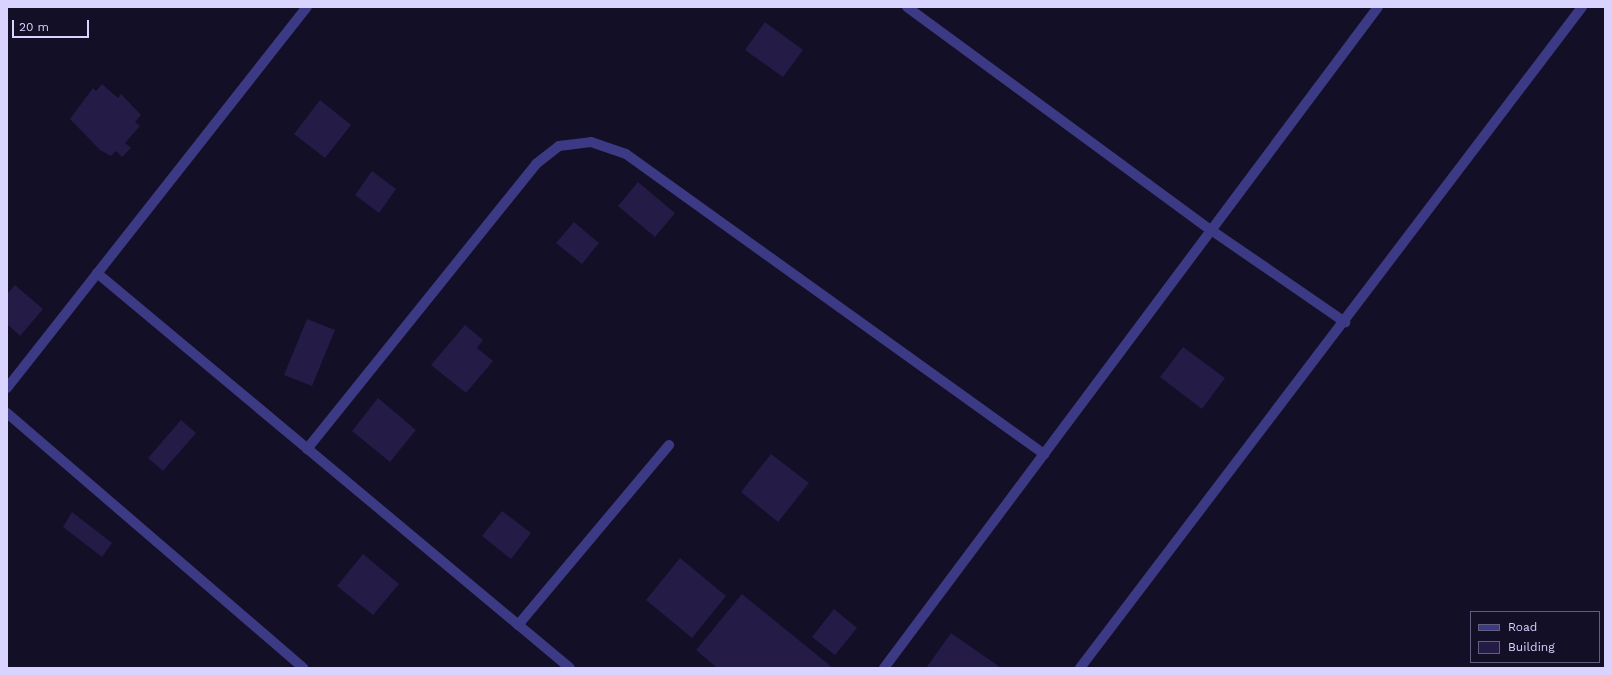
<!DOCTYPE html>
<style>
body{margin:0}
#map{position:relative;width:1612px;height:675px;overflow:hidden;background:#130f26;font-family:"Work Sans",sans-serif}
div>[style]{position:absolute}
.building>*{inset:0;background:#241b47}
.minor>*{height:10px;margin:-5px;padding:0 5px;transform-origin:5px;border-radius:5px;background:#3d3a85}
span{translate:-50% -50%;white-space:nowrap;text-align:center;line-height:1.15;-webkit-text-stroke:4px #130f26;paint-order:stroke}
.frame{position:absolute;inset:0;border:8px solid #d9d4ff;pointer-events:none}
.legend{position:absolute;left:1470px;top:611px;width:130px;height:52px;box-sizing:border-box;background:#130f26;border:1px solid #625e7d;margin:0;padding:5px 7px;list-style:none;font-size:12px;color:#d9d4ff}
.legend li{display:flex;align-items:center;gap:8px;height:20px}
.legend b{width:20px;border:1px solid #625e7d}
.scale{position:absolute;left:12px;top:20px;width:77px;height:18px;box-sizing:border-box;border:2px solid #d9d4ff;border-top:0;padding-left:5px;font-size:12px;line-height:14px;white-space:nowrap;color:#d9d4ff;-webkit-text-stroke:3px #130f26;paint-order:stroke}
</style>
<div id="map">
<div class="building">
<div style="clip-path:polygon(765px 22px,803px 50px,783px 77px,745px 50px)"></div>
<div style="clip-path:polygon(102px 84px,118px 98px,121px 94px,141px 115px,135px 122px,140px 126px,125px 143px,131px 148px,122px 157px,116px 151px,111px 156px,100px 150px,70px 119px,93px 88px,96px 91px)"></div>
<div style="clip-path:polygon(320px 100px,351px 125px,325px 158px,294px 134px)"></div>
<div style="clip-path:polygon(372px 171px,396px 189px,379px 213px,355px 195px)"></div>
<div style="clip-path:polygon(638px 182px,675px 213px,655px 237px,618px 206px)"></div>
<div style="clip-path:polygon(574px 222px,599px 243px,582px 264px,556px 243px)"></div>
<div style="clip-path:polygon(15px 285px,43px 309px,20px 336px,7px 324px,7px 294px)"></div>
<div style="clip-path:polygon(307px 319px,335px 330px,312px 386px,284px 375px)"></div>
<div style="clip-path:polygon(465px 325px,483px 340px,477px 348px,493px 361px,466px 393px,431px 365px)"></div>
<div style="clip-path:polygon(1183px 347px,1225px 378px,1202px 409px,1160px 377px)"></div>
<div style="clip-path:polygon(378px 398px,416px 430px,390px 462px,352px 431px)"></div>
<div style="clip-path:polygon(181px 420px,196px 433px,163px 471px,148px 458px)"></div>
<div style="clip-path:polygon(771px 454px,809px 483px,778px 522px,741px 492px)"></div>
<div style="clip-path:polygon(502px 511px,531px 533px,511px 559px,482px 536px)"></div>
<div style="clip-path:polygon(72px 512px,112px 543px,102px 557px,63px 527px)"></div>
<div style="clip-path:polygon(363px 554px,399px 584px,373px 615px,337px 586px)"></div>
<div style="clip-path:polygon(680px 558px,726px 596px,692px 638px,646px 600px)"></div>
<div style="clip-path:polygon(742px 594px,833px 668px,717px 668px,696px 650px)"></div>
<div style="clip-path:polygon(834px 609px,857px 628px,835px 655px,812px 637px)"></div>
<div style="clip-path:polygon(951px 633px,1000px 667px,999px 668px,926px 668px)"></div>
</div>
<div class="minor">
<div style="left:907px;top:7px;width:377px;rotate:36.3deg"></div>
<div style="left:1211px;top:230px;width:163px;rotate:34.5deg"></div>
<div style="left:97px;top:273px;width:616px;rotate:39.87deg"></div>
<div style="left:7px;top:388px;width:485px;rotate:-51.8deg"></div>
<div style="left:7px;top:413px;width:391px;rotate:40.7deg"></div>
<div style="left:307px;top:449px;width:366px;rotate:-51.2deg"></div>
<div style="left:536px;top:164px;width:29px;rotate:-38deg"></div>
<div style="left:559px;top:146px;width:32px;rotate:-7deg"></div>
<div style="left:591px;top:142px;width:37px;rotate:19deg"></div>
<div style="left:626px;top:154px;width:515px;rotate:35.67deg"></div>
<div style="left:518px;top:625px;width:235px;rotate:-50deg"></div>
<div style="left:884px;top:668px;width:825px;rotate:-53.23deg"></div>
<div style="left:1080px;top:668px;width:830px;rotate:-52.78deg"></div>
</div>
<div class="frame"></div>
<ul class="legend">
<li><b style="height:5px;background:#3d3a85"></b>Road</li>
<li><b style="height:11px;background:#241b47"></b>Building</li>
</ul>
<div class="scale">20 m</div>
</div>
